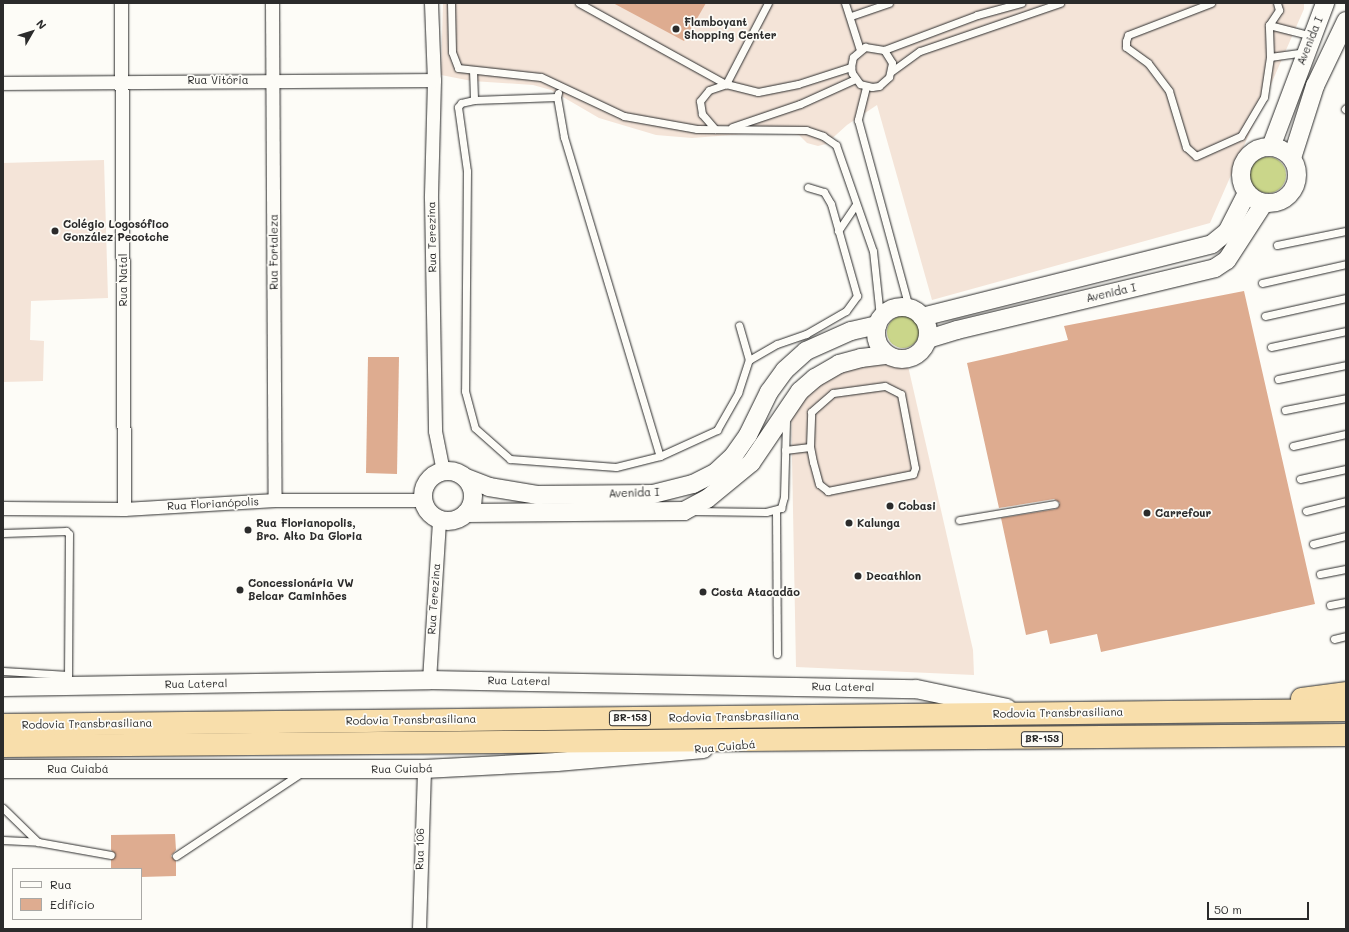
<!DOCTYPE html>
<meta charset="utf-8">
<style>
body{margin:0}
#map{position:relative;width:1349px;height:932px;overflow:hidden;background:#fdfcf7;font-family:Mali,sans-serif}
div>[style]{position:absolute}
.built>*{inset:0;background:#f4e4d8}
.green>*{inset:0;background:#cad68a}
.round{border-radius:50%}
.building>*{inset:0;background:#deac90}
.roads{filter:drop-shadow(0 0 1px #2b2b2b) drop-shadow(0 0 1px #2b2b2b)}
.lane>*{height:7px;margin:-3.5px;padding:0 3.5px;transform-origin:3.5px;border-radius:3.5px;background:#fdfcf7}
.street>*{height:13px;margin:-6.5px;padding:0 6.5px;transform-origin:6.5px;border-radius:6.5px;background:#fdfcf7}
.secondary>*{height:18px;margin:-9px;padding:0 9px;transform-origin:9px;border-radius:9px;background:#fdfcf7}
.secondary>.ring{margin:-9px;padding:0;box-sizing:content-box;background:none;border:18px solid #fdfcf7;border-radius:50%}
.highway>*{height:22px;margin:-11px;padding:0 11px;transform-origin:11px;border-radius:11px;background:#f8deab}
.dots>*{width:11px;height:11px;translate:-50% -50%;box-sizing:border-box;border:2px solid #fdfcf7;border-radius:50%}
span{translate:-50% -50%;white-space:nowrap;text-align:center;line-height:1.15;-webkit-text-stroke:3.5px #fdfcf7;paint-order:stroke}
.shield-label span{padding:1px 3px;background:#fdfcf7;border:1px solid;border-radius:3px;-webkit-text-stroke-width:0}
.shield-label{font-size:10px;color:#2b2b2b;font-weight:700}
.poi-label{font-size:11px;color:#2b2b2b;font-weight:700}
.left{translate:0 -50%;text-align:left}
.street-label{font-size:11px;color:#2b2b2b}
.frame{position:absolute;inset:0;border:4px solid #2b2b2b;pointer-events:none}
.legend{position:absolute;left:12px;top:868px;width:130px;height:52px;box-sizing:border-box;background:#fdfcf7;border:1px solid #a9a8a5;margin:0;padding:5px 7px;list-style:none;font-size:12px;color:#2b2b2b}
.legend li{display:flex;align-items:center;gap:8px;height:20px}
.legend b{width:20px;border:1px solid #a9a8a5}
.north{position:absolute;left:12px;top:12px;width:40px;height:40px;-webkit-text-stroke:3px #fdfcf7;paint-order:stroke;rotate:51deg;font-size:11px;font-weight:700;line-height:16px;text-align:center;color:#2b2b2b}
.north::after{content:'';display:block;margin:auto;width:14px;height:18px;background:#2b2b2b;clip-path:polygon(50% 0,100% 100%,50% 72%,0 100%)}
.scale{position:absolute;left:1207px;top:902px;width:102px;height:18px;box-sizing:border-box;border:2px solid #2b2b2b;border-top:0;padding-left:5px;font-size:12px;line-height:14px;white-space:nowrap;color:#2b2b2b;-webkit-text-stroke:3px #fdfcf7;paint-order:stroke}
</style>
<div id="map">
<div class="built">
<div style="clip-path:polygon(443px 3px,1304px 3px,1304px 9px,1210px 223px,932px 300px,877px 105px,847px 125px,826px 144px,818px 146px,807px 143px,799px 135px,782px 131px,692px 138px,656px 135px,599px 118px,551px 90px,533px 85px,472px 81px,441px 75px)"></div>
<div style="clip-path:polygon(104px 160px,108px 298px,31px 301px,30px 340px,44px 341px,43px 381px,3px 382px,3px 163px)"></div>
<div style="clip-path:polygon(865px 359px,908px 366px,973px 650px,974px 675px,796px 667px,791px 405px,796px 392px)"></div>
</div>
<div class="green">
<div class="round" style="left:1250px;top:157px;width:36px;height:36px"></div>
<div class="round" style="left:887px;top:316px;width:32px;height:32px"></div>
</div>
<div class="building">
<div style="clip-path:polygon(613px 3px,706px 3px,684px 41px)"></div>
<div style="clip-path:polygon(1244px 291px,1315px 604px,1101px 652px,1097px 634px,1050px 644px,1047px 630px,1026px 635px,1001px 518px,1056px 509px,1060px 503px,1054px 499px,999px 508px,967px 363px,1068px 340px,1064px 326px)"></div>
<div style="clip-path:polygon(368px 357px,399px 357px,397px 474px,366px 473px)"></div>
<div style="clip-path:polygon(175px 834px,176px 850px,171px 856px,176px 861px,176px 876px,141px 877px,141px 869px,111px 869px,111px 860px,116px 855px,111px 850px,111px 835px)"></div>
</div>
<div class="roads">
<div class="lane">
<div style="left:451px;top:3px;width:49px;rotate:88.8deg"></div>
<div style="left:452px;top:52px;width:17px;rotate:69deg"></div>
<div style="left:458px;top:68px;width:83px;rotate:6.2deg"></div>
<div style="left:541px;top:77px;width:92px;rotate:25.2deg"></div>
<div style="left:624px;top:116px;width:74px;rotate:10.1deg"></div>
<div style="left:697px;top:129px;width:109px;rotate:0.5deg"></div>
<div style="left:806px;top:130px;width:18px;rotate:19deg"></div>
<div style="left:823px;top:136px;width:16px;rotate:35deg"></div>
<div style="left:836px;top:145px;width:112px;rotate:70.8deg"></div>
<div style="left:873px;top:251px;width:66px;rotate:83.9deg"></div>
<div style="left:579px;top:3px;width:168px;rotate:28.9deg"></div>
<div style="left:726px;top:84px;width:33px;rotate:14deg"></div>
<div style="left:758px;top:92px;width:41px;rotate:-11.3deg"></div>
<div style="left:798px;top:84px;width:56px;rotate:-17.8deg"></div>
<div style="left:845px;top:3px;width:49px;rotate:72.3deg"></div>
<div style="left:1211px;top:3px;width:89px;rotate:158.9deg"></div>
<div style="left:1128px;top:35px;width:6px;rotate:108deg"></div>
<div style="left:1126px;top:41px;width:6px;rotate:90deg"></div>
<div style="left:1126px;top:47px;width:27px;rotate:36deg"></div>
<div style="left:1148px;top:63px;width:35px;rotate:53deg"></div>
<div style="left:1169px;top:91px;width:59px;rotate:73.1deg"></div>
<div style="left:1186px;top:147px;width:13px;rotate:42deg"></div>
<div style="left:1196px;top:156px;width:49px;rotate:-24deg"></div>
<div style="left:1241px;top:136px;width:45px;rotate:-59.5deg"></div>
<div style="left:1264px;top:97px;width:40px;rotate:-81.5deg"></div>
<div style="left:1270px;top:57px;width:32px;rotate:-92deg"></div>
<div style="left:1269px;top:25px;width:18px;rotate:-56deg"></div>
<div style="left:1279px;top:10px;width:7px;rotate:-106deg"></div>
<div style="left:851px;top:16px;width:40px;rotate:-18.9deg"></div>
<div style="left:1269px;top:25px;width:44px;rotate:14.3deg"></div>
<div style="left:884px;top:50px;width:15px;rotate:58deg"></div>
<div style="left:892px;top:63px;width:14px;rotate:102deg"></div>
<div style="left:889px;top:77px;width:13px;rotate:138deg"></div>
<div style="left:879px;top:86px;width:7px;rotate:172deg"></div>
<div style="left:872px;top:87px;width:12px;rotate:-166deg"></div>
<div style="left:860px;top:84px;width:14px;rotate:-126deg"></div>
<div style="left:852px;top:73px;width:6px;rotate:-99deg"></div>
<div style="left:851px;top:67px;width:10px;rotate:-79deg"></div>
<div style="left:853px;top:57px;width:16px;rotate:-40deg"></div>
<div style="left:865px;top:47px;width:19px;rotate:9deg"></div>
<div style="left:884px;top:50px;width:99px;rotate:-20.6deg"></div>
<div style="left:977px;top:15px;width:46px;rotate:-15.3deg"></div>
<div style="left:1270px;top:57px;width:35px;rotate:-8deg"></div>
<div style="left:473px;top:70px;width:30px;rotate:88deg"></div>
<div style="left:892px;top:71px;width:34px;rotate:-36deg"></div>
<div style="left:920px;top:51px;width:148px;rotate:-18.9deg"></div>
<div style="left:866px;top:87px;width:34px;rotate:104deg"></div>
<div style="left:858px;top:120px;width:195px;rotate:74.8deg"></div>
<div style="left:558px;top:93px;width:4px;rotate:104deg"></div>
<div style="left:557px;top:97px;width:41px;rotate:80.1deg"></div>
<div style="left:564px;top:137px;width:333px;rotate:73.3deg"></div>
<div style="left:557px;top:97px;width:83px;rotate:177.9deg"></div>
<div style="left:474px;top:100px;width:13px;rotate:167deg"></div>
<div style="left:461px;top:103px;width:5px;rotate:127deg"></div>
<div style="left:458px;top:107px;width:65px;rotate:82deg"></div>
<div style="left:467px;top:171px;width:220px;rotate:90.5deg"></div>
<div style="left:465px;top:391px;width:38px;rotate:75deg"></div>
<div style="left:475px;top:428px;width:47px;rotate:41.5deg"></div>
<div style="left:510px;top:459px;width:106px;rotate:4.3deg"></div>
<div style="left:616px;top:467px;width:45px;rotate:-14deg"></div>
<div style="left:660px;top:456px;width:63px;rotate:-24.5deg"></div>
<div style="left:717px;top:430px;width:43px;rotate:-60.4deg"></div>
<div style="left:738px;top:393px;width:35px;rotate:-72deg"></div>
<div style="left:749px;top:360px;width:36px;rotate:-106deg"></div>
<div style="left:1345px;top:109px;width:1px;rotate:-45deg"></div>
<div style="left:732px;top:127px;width:72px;rotate:-18.7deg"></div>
<div style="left:800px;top:104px;width:60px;rotate:-24.4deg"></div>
<div style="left:715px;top:129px;width:20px;rotate:-131deg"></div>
<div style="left:702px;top:114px;width:13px;rotate:-99deg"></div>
<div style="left:700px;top:101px;width:14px;rotate:-51deg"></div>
<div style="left:709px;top:90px;width:18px;rotate:-19deg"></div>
<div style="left:726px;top:84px;width:91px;rotate:-62.6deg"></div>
<div style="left:838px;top:231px;width:32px;rotate:-56deg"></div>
<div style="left:1277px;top:245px;width:70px;rotate:-11.5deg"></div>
<div style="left:1262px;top:283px;width:86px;rotate:-12.7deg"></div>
<div style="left:1265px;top:316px;width:83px;rotate:-12.5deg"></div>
<div style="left:1271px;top:347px;width:77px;rotate:-12deg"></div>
<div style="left:749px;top:360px;width:32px;rotate:-30deg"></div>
<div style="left:777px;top:344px;width:31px;rotate:-19deg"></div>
<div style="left:806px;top:334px;width:46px;rotate:-29.9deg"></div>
<div style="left:846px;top:311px;width:19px;rotate:-54deg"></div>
<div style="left:857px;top:296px;width:96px;rotate:-105.8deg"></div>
<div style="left:831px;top:204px;width:14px;rotate:-120deg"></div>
<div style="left:824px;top:192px;width:17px;rotate:-163deg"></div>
<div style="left:1278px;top:379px;width:69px;rotate:-11.6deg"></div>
<div style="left:885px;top:386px;width:18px;rotate:27deg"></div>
<div style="left:901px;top:394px;width:75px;rotate:79.3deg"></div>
<div style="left:915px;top:468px;width:6px;rotate:108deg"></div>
<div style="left:913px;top:474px;width:87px;rotate:168.7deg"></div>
<div style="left:828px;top:491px;width:11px;rotate:-142deg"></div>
<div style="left:819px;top:484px;width:23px;rotate:-105deg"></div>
<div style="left:813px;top:462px;width:15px;rotate:-101deg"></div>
<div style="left:810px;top:447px;width:35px;rotate:-88deg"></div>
<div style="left:811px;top:412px;width:29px;rotate:-41deg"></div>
<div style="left:833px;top:393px;width:52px;rotate:-7.7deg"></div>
<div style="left:1285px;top:410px;width:62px;rotate:-11.1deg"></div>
<div style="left:1293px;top:446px;width:54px;rotate:-12.8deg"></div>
<div style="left:785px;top:450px;width:25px;rotate:-7deg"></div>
<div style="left:1300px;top:479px;width:47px;rotate:-12.3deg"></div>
<div style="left:694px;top:511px;width:72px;rotate:0.8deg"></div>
<div style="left:766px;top:512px;width:16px;rotate:-15deg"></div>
<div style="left:781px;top:508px;width:11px;rotate:-75deg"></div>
<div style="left:784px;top:497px;width:78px;rotate:-88.5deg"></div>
<div style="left:776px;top:511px;width:143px;rotate:89.6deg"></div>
<div style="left:1306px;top:511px;width:41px;rotate:-14deg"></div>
<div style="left:959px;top:520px;width:97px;rotate:-9.5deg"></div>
<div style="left:3px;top:533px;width:63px;rotate:-1.8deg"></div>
<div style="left:66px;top:531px;width:4px;rotate:45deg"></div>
<div style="left:69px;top:534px;width:141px;rotate:90.4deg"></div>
<div style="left:68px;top:675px;width:65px;rotate:-176.5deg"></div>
<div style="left:1313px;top:544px;width:34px;rotate:-14deg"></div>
<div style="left:1320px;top:574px;width:26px;rotate:-11deg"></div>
<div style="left:1330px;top:605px;width:16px;rotate:-11deg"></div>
<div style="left:1334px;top:639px;width:12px;rotate:-14deg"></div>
<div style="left:3px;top:808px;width:49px;rotate:44.2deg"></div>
<div style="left:3px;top:840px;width:35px;rotate:3deg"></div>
<div style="left:38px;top:842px;width:74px;rotate:10.1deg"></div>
<div style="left:176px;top:856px;width:150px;rotate:-33.6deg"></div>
</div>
<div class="street">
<div style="left:121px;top:3px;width:506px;rotate:89.66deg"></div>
<div style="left:272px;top:3px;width:497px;rotate:89.7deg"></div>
<div style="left:431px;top:3px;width:77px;rotate:87.8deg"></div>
<div style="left:434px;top:80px;width:118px;rotate:91.5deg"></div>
<div style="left:431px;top:198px;width:233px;rotate:89deg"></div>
<div style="left:435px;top:431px;width:41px;rotate:78.7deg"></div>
<div style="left:3px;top:83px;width:431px;rotate:-0.4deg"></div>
<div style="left:3px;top:508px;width:121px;rotate:0.5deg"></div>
<div style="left:124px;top:509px;width:151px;rotate:-3.4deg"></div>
<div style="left:275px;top:500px;width:149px"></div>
<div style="left:429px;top:680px;width:161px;rotate:-86.4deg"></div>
<div style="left:419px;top:929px;width:160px;rotate:-88.2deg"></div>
</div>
<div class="secondary">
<div style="left:1271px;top:147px;width:154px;rotate:-69.4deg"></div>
<div class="ring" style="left:1241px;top:147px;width:38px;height:38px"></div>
<div style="left:1292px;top:158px;width:76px;rotate:-72.3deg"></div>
<div style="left:1315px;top:86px;width:72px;rotate:-64.5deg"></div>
<div class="ring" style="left:876px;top:307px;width:34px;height:34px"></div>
<div style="left:922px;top:317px;width:299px;rotate:-14.1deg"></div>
<div style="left:1212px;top:244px;width:19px;rotate:-39deg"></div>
<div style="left:1227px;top:232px;width:44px;rotate:-62.9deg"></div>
<div style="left:928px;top:339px;width:30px;rotate:-17deg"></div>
<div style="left:957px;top:330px;width:265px;rotate:-13.5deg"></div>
<div style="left:1215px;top:268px;width:14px;rotate:-34deg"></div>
<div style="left:1227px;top:260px;width:68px;rotate:-57deg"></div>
<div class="ring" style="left:423px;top:471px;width:32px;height:32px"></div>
<div style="left:466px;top:478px;width:25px;rotate:21deg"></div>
<div style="left:489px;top:487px;width:50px;rotate:9.3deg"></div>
<div style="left:538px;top:495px;width:115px;rotate:-0.5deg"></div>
<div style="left:653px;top:494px;width:41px;rotate:-14deg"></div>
<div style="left:693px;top:484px;width:25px;rotate:-27deg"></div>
<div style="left:715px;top:473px;width:26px;rotate:-43deg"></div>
<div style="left:734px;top:455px;width:24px;rotate:-55deg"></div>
<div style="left:748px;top:435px;width:48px;rotate:-64deg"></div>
<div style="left:769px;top:392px;width:27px;rotate:-54deg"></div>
<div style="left:785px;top:370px;width:28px;rotate:-42deg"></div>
<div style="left:806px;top:351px;width:49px;rotate:-24deg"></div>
<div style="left:851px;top:331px;width:27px;rotate:-13deg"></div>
<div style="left:466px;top:513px;width:218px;rotate:-0.5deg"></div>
<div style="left:684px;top:511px;width:26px;rotate:-28deg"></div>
<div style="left:707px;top:499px;width:57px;rotate:-39.3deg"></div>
<div style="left:751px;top:463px;width:87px;rotate:-55.8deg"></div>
<div style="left:800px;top:391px;width:20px;rotate:-41deg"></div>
<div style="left:815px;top:378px;width:28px;rotate:-30deg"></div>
<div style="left:839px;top:364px;width:23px;rotate:-15deg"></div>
<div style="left:861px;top:358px;width:26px;rotate:-7deg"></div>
<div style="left:3px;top:687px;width:426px;rotate:-0.9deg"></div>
<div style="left:429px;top:680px;width:487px;rotate:1.1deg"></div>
<div style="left:916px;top:689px;width:93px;rotate:11.8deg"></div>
<div style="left:3px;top:769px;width:421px"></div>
<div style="left:424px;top:769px;width:133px;rotate:-3deg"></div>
<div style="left:557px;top:762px;width:147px;rotate:-5.1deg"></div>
</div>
<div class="highway">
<div style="left:1302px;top:699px;width:44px;rotate:-7.8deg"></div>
<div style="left:3px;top:725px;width:1343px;rotate:-0.64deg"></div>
<div style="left:3px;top:746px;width:1343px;rotate:-0.47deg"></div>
</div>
</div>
<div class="dots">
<div style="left:676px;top:29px;background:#2b2b2b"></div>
<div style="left:55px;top:231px;background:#2b2b2b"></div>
<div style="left:890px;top:506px;background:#2b2b2b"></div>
<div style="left:1147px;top:513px;background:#2b2b2b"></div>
<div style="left:849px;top:523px;background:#2b2b2b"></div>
<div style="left:248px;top:530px;background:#2b2b2b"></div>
<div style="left:858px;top:576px;background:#2b2b2b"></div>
<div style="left:240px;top:590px;background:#2b2b2b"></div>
<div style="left:703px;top:592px;background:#2b2b2b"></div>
</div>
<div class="shield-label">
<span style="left:630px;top:718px">BR-153</span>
<span style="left:1042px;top:739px">BR-153</span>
</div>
<div class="poi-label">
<span class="left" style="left:684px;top:29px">Flamboyant<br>Shopping Center</span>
<span class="left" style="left:63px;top:231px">Colégio Logosófico<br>González Pecotche</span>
<span class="left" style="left:898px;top:506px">Cobasi</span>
<span class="left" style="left:1155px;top:513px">Carrefour</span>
<span class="left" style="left:857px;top:523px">Kalunga</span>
<span class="left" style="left:256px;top:530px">Rua Florianopolis,<br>Bro. Alto Da Gloria</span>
<span class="left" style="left:866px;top:576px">Decathlon</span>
<span class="left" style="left:248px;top:590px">Concessionária VW<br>Belcar Caminhões</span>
<span class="left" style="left:711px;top:592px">Costa Atacadão</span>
</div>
<div class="street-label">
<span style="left:1310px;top:41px;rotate:-68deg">Avenida I</span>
<span style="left:218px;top:80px">Rua Vitória</span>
<span style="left:432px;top:237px;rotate:-91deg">Rua Terezina</span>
<span style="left:274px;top:252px;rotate:-90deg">Rua Fortaleza</span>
<span style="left:123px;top:280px;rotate:-90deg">Rua Natal</span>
<span style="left:1111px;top:293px;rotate:-13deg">Avenida I</span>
<span style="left:634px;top:493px;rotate:-2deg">Avenida I</span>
<span style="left:213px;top:504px;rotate:-3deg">Rua Florianópolis</span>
<span style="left:434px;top:599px;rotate:-86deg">Rua Terezina</span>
<span style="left:519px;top:681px;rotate:1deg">Rua Lateral</span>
<span style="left:196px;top:684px;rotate:-1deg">Rua Lateral</span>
<span style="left:843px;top:687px;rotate:1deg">Rua Lateral</span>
<span style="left:1058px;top:713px;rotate:-1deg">Rodovia Transbrasiliana</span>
<span style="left:734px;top:717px;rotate:-1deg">Rodovia Transbrasiliana</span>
<span style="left:411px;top:720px;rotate:-1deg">Rodovia Transbrasiliana</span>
<span style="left:87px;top:724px;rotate:-1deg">Rodovia Transbrasiliana</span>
<span style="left:725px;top:747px;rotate:-5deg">Rua Cuiabá</span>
<span style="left:78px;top:769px">Rua Cuiabá</span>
<span style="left:402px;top:769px;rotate:-1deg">Rua Cuiabá</span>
<span style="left:420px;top:849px;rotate:-89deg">Rua 106</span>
</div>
<div class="frame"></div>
<ul class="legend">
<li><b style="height:5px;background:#fdfcf7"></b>Rua</li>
<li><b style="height:11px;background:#deac90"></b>Edifício</li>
</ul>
<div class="north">N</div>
<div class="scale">50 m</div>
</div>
